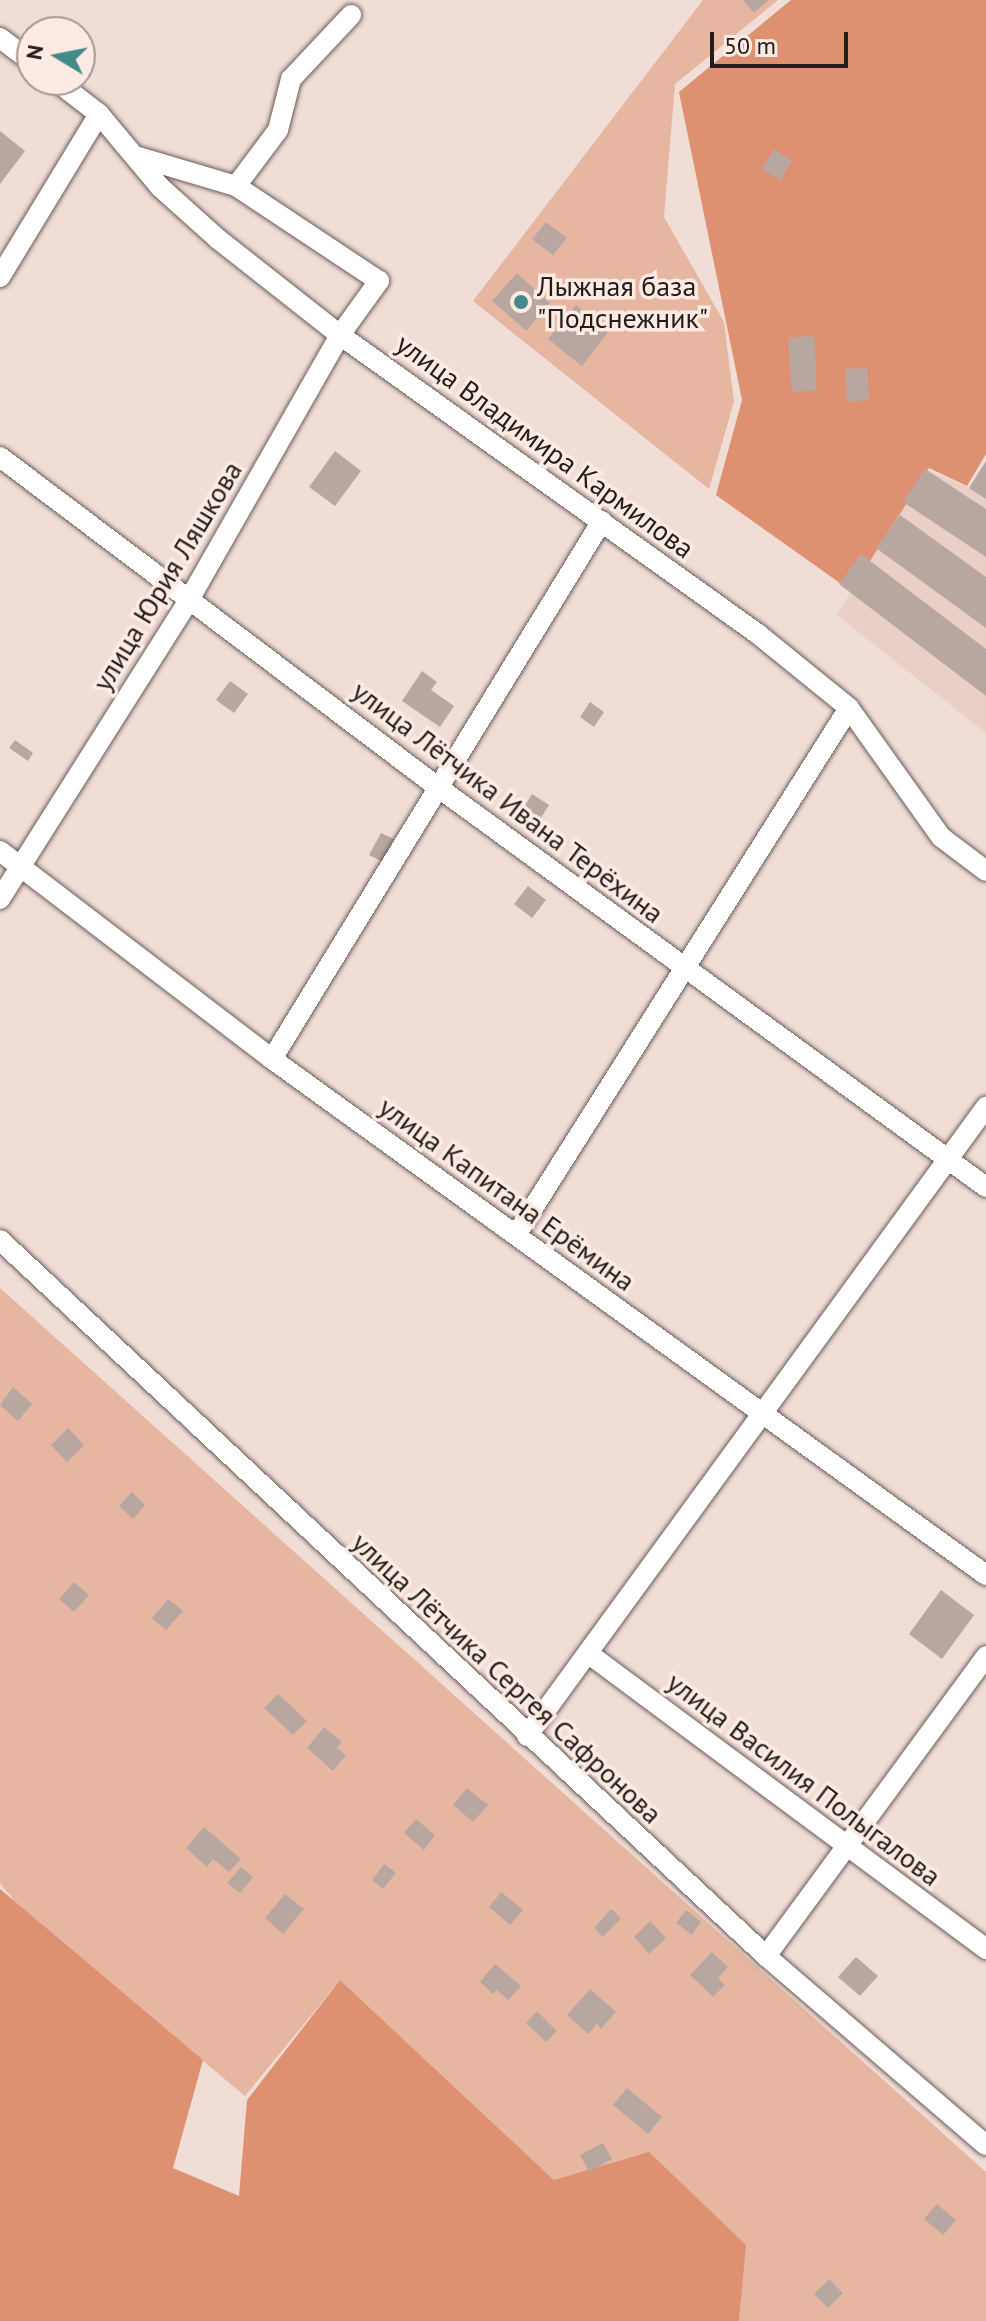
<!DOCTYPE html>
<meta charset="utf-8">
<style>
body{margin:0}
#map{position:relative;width:986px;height:2321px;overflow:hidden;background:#efddd6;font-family:"PT Sans",sans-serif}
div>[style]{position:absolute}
.built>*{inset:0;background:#e9cfc6}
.green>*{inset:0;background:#e7b6a1}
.forest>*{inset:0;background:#de9170}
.building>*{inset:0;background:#b8a7a1}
.roads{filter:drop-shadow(0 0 2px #6a5b55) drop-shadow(0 0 2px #6a5b55)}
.minor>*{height:20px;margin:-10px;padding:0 10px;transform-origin:10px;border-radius:10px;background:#fff}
.dots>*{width:22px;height:22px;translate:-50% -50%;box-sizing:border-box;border:4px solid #fceae3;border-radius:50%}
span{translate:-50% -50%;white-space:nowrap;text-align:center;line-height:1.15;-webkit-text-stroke:7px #fceae3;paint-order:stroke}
.poi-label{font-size:28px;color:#231d1a}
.left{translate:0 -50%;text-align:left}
.street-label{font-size:28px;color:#231d1a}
.north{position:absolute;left:16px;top:16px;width:80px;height:80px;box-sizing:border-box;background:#fceae3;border:2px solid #a59893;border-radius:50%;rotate:280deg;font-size:22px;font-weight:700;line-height:32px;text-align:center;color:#231d1a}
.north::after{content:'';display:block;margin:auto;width:28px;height:36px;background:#438b8a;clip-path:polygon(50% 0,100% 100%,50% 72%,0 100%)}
.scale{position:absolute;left:710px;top:32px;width:138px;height:36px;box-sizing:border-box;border:4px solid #231d1a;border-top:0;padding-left:10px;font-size:24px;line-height:28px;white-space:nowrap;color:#231d1a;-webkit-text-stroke:6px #fceae3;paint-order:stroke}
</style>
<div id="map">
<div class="built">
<div style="clip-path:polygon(986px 461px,986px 733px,837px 615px,925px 469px,969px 488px)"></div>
</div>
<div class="green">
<div style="clip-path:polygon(703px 0,778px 0,675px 84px,664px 217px,724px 322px,734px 401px,709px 489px,473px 301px)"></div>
<div style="clip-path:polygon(0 1288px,986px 2172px,986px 2321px,739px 2321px,745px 2245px,589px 2172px,554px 2180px,340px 1980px,245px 2096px,22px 1910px,0 1883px)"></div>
</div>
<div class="forest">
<div style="clip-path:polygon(791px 0,986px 0,986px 454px,967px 486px,929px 468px,851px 591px,716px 495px,742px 400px,679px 92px)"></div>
<div style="clip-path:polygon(0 1889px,203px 2060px,173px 2168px,239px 2196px,247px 2100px,340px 1980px,554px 2180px,649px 2152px,746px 2245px,739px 2321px,0 2321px)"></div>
</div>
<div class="building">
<div style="clip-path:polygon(743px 0,769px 0,754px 13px)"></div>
<div style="clip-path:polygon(0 131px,25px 151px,0 184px)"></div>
<div style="clip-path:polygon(774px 149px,792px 161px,780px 180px,762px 169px)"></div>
<div style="clip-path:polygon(546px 222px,567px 238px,553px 255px,532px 239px)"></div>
<div style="clip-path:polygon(517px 273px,550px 303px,526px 331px,492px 301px)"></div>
<div style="clip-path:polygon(576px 305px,609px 331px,582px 366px,548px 339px)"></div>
<div style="clip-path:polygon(814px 336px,817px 390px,792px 392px,788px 338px)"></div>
<div style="clip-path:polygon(867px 368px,869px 400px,847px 402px,845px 369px)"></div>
<div style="clip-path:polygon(335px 451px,361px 471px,335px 506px,309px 487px)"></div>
<div style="clip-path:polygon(986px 461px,986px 499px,969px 488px)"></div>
<div style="clip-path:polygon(925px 469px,986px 509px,986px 557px,903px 502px)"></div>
<div style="clip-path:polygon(900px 515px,986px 577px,986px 628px,876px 548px)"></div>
<div style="clip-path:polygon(861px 554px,986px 649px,986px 696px,839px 584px)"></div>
<div style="clip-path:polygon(422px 671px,437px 682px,431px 690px,454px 706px,440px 727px,402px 701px)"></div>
<div style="clip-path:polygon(230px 681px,248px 694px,234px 713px,216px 700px)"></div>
<div style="clip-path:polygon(590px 702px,604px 712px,594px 727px,580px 717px)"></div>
<div style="clip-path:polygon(15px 740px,33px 753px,28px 761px,9px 748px)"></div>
<div style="clip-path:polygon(532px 794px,549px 805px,539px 821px,522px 810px)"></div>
<div style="clip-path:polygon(381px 833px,394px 839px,383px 862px,369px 855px)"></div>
<div style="clip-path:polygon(528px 886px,546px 900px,532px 918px,514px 904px)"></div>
<div style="clip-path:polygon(13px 1387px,32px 1404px,18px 1421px,0 1405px)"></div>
<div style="clip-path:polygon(68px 1428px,84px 1445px,67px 1462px,51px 1445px)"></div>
<div style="clip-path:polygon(132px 1492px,145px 1505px,133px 1519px,119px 1506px)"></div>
<div style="clip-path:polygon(74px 1582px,89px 1595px,74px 1612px,59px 1599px)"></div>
<div style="clip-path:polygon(941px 1590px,974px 1615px,942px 1659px,909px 1634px)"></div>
<div style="clip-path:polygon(168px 1599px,183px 1611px,166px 1630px,152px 1618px)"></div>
<div style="clip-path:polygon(278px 1694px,307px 1721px,293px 1735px,264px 1708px)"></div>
<div style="clip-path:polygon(324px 1727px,342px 1742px,337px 1748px,346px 1755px,333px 1771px,307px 1748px)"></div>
<div style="clip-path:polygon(467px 1788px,488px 1805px,473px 1822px,453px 1805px)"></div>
<div style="clip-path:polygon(416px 1819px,435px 1835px,424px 1850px,404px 1833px)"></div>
<div style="clip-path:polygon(204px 1827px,241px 1859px,229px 1872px,213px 1859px,207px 1867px,186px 1848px)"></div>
<div style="clip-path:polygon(384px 1864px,396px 1873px,383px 1889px,372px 1880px)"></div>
<div style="clip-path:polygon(241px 1867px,253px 1877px,240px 1893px,227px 1883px)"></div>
<div style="clip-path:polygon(501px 1892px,523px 1910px,510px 1925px,489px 1907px)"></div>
<div style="clip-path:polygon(285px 1894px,304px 1909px,283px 1934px,265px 1918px)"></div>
<div style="clip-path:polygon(611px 1909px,621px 1918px,603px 1937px,594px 1928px)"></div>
<div style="clip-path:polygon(686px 1910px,701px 1922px,692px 1935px,676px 1923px)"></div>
<div style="clip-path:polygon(650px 1921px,666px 1938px,649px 1954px,634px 1937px)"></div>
<div style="clip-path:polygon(712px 1952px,728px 1967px,718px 1978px,725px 1985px,713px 1997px,690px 1975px)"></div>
<div style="clip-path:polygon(856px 1957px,878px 1976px,860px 1996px,838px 1977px)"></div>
<div style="clip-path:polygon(495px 1964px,521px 1986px,508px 2000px,497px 1990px,493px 1994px,480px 1982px)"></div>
<div style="clip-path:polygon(590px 1989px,616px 2012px,601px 2029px,597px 2024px,588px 2034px,567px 2015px)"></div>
<div style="clip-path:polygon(537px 2011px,557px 2031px,546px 2042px,526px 2023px)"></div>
<div style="clip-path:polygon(627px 2088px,662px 2117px,648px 2134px,613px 2105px)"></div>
<div style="clip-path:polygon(603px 2143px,612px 2159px,589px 2172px,580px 2155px)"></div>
<div style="clip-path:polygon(937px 2204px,956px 2220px,943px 2235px,924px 2219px)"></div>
<div style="clip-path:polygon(829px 2279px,843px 2293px,828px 2308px,814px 2294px)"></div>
</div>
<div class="roads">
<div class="minor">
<div style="left:0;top:38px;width:40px;rotate:37deg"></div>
<div style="left:55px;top:80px;width:56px;rotate:37.7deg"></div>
<div style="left:99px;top:114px;width:95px;rotate:50.1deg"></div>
<div style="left:160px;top:187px;width:78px;rotate:41.9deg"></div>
<div style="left:218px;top:239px;width:155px;rotate:38.2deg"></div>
<div style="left:340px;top:335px;width:514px;rotate:35.58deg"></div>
<div style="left:758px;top:634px;width:117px;rotate:39.1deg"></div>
<div style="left:849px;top:708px;width:158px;rotate:54.5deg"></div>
<div style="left:941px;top:837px;width:56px;rotate:37.1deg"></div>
<div style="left:236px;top:186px;width:70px;rotate:-53.1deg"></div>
<div style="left:278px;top:130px;width:53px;rotate:-75.7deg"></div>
<div style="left:291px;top:79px;width:88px;rotate:-46.8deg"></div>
<div style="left:0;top:277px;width:191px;rotate:-58.7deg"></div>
<div style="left:0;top:457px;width:550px;rotate:37.02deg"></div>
<div style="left:439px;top:788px;width:677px;rotate:36.11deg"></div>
<div style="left:0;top:851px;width:342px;rotate:37.4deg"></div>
<div style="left:272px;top:1059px;width:881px;rotate:35.86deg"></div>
<div style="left:0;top:899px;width:356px;rotate:-57.7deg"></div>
<div style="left:190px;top:598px;width:303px;rotate:-60.3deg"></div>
<div style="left:340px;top:335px;width:67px;rotate:-54.2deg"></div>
<div style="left:379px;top:281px;width:172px;rotate:-146.4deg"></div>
<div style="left:236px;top:186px;width:102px;rotate:-163.5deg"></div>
<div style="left:272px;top:1059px;width:631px;rotate:-58.48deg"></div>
<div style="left:516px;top:1235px;width:623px;rotate:-57.71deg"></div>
<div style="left:0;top:1240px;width:1049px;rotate:43.07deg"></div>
<div style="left:766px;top:1956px;width:290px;rotate:40.7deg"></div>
<div style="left:589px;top:1654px;width:495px;rotate:36.6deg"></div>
<div style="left:527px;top:1736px;width:779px;rotate:-53.88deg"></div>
<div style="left:766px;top:1956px;width:372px;rotate:-53.7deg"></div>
</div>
</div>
<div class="dots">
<div style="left:521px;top:302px;background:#438b8a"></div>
</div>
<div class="poi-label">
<span class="left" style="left:537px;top:302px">Лыжная база<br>"Подснежник"</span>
</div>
<div class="street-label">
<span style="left:545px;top:446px;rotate:36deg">улица Владимира Кармилова</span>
<span style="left:167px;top:576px;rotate:-59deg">улица Юрия Ляшкова</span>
<span style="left:508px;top:802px;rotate:37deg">улица Лётчика Ивана Терёхина</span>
<span style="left:507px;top:1194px;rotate:36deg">улица Капитана Ерёмина</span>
<span style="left:507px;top:1678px;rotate:43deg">улица Лётчика Сергея Сафронова</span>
<span style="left:804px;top:1779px;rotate:37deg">улица Василия Полыгалова</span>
</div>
<div class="north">N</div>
<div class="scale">50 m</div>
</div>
